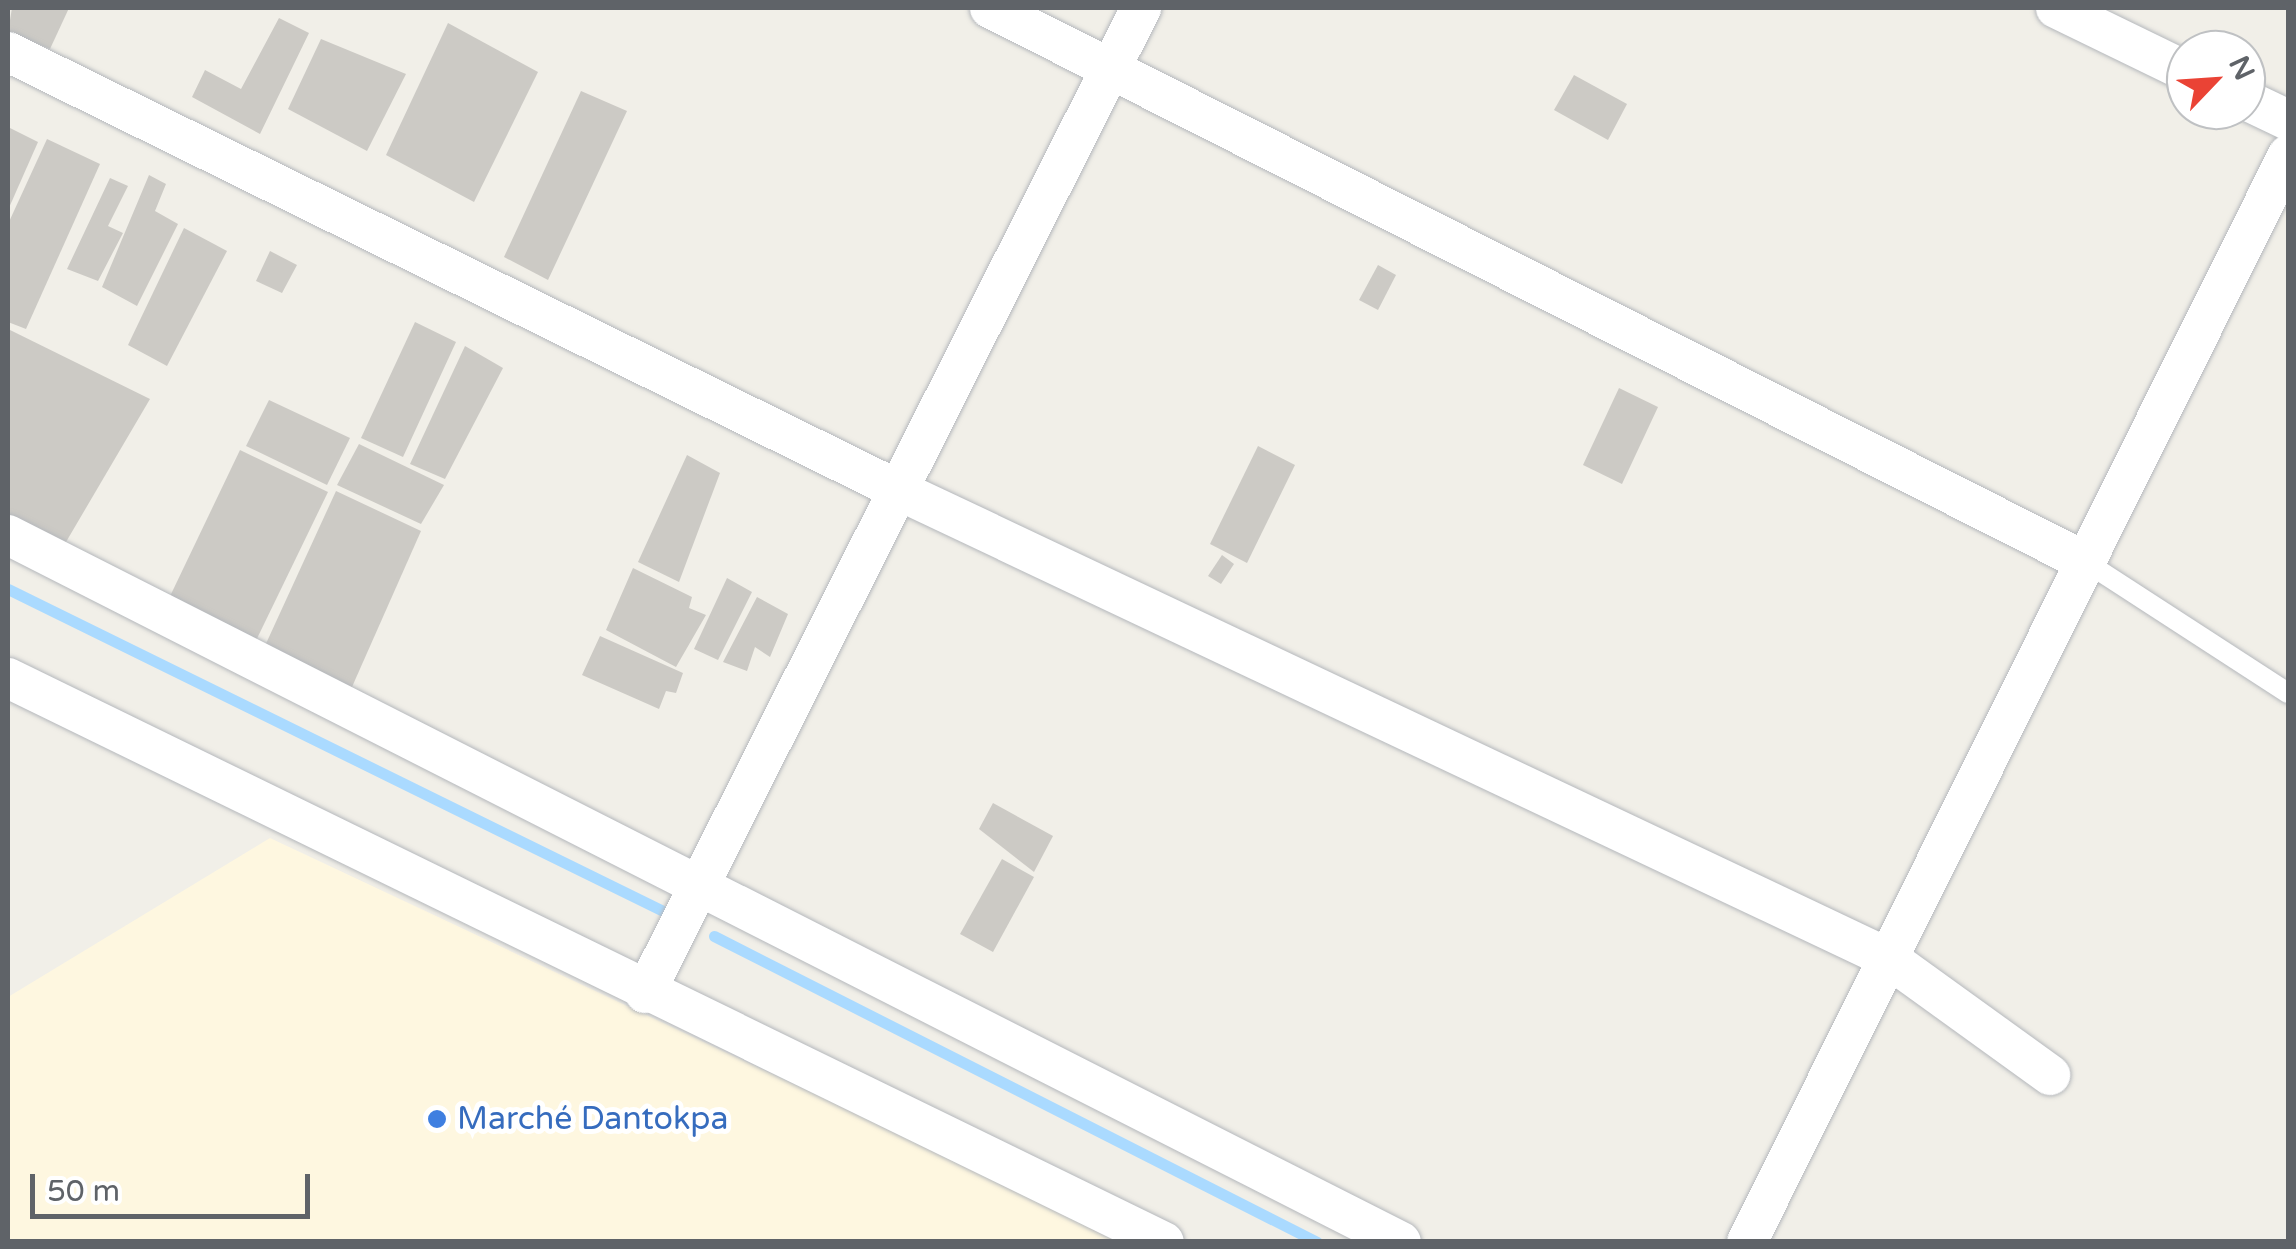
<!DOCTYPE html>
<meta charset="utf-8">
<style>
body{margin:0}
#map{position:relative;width:2296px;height:1249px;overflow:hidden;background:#f1efe8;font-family:"Varela Round",sans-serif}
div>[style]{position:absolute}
.commercial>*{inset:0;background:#fef7e0}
.stream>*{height:11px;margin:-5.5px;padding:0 5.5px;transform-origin:5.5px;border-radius:5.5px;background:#aadaff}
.building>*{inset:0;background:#cccac5}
.roads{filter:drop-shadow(0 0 2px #b5b8bc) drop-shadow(0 0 2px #b5b8bc)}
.lane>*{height:20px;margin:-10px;padding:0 10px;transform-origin:10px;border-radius:10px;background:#fff}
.street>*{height:40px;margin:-20px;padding:0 20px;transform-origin:20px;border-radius:20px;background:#fff}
.dots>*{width:28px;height:28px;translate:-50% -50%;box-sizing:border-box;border:5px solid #fff;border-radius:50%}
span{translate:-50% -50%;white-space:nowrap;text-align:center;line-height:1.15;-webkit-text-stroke:10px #fff;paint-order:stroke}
.shop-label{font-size:32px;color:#366cbe}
.left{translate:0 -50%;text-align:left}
.frame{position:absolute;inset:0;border:10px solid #5f6368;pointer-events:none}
.north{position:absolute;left:2166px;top:30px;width:100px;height:100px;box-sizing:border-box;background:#fff;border:2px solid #bfc1c3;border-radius:50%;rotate:65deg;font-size:28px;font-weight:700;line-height:40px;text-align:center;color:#5f6368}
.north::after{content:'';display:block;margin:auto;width:35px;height:45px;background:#ea4335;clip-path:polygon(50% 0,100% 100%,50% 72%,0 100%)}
.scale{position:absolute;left:30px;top:1174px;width:280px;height:45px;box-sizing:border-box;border:5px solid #5f6368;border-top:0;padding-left:12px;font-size:30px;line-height:35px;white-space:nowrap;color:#5f6368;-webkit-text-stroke:8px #fff;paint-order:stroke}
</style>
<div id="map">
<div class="commercial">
<div style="clip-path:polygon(270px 838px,1127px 1241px,8px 1242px,8px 997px)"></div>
</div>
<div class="stream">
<div style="left:8px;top:589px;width:728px;rotate:26.18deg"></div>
<div style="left:714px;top:936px;width:676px;rotate:26.91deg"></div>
</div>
<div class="building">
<div style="clip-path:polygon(12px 8px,69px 8px,50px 49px,8px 32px)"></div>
<div style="clip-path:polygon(279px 18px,309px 33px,260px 134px,192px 97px,205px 70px,241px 89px)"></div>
<div style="clip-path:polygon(448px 23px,538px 72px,474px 202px,386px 155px)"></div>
<div style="clip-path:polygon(321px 39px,406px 74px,367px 151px,288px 109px)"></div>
<div style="clip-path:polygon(1574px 75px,1627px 104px,1608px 140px,1554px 110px)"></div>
<div style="clip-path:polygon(581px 91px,627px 111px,548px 280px,504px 257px)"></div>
<div style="clip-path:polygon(8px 127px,38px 142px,8px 210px)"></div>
<div style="clip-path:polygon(47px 139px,100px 164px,26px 329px,8px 322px,8px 224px)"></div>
<div style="clip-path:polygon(149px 175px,166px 184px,155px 211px,178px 224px,137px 306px,102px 287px)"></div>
<div style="clip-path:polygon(110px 178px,128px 186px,108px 226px,123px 233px,98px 281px,67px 269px)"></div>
<div style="clip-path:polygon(184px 228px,227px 251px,167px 366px,128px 345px)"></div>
<div style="clip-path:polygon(270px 251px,297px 265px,282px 293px,256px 281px)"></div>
<div style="clip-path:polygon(1378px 265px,1396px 275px,1378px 310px,1359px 300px)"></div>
<div style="clip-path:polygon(415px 322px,456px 342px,403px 457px,361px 438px)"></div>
<div style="clip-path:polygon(8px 329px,150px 399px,56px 559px,8px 535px)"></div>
<div style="clip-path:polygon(465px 346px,503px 368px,445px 479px,410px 464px)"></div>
<div style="clip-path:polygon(1619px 388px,1658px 407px,1622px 484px,1583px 465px)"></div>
<div style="clip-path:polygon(269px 400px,350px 438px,327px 485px,246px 446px)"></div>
<div style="clip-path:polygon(359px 444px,444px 485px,421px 524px,337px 485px)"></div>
<div style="clip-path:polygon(1258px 446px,1295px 465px,1247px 563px,1210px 544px)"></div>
<div style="clip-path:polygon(240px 450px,328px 492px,248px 657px,162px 613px)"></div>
<div style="clip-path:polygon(687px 455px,720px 473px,679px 582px,638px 562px)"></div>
<div style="clip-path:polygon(336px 491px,421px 531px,344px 705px,258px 661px)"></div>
<div style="clip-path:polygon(1222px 555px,1234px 564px,1221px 584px,1208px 576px)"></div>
<div style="clip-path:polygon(633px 568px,692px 597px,689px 608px,706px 615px,676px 667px,606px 630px)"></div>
<div style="clip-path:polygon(727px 578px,752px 592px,718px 660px,694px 649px)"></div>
<div style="clip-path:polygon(757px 597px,788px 614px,770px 657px,755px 647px,747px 671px,723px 662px)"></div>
<div style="clip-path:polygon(600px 636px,683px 673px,676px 693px,666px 691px,659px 709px,582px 675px)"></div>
<div style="clip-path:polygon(993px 803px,1053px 836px,1034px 872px,979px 829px)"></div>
<div style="clip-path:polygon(1002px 859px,1034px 877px,993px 952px,960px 934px)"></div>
</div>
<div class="roads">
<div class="lane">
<div style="left:2086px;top:562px;width:241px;rotate:33deg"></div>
</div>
<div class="street">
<div style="left:990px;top:8px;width:1228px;rotate:26.82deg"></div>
<div style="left:2056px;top:8px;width:144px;rotate:25.9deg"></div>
<div style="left:8px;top:52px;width:992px;rotate:26.2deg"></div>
<div style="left:898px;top:490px;width:1095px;rotate:25.3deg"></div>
<div style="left:1888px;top:958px;width:200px;rotate:35.8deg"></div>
<div style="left:2246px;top:100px;width:47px;rotate:25.5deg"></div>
<div style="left:8px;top:535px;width:1562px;rotate:26.91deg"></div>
<div style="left:8px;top:678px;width:1286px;rotate:26.01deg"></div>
<div style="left:645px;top:993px;width:1103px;rotate:-63.27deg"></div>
<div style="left:1747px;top:1242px;width:1214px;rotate:-63.54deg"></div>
</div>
</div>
<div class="dots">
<div style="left:437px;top:1119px;background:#3f7fe0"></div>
</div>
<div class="shop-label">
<span class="left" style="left:457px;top:1119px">Marché Dantokpa</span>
</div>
<div class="frame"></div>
<div class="north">N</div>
<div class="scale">50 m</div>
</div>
